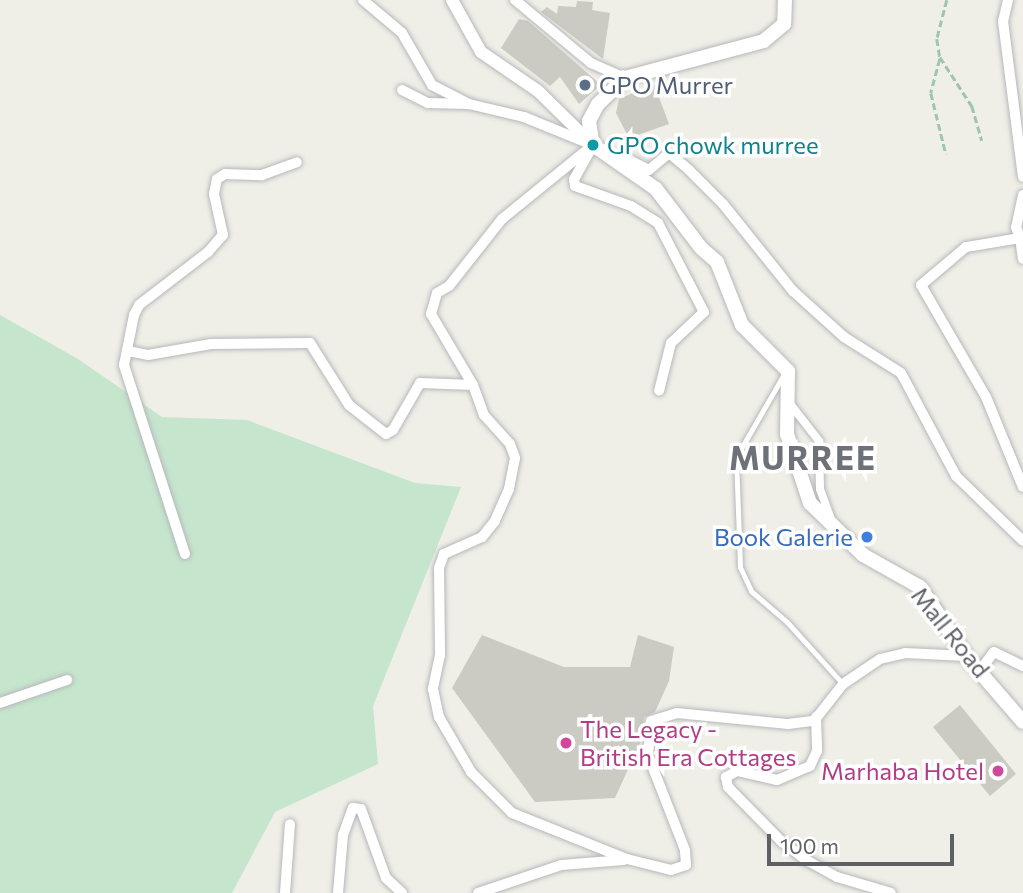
<!DOCTYPE html>
<style>
body{margin:0}
#map{position:relative;width:1023px;height:893px;overflow:hidden;background:#efefe7;font-family:Commissioner,sans-serif}
div>[style]{position:absolute}
.green>*{inset:0;background:#c5e5cd}
.building>*{inset:0;background:#cbcac3}
.path>*{height:2.5px;margin-top:-1.25px;transform-origin:0;background:repeating-linear-gradient(90deg,#9ec5b3 0 7px,transparent 0 10.5px)}
.roads{filter:drop-shadow(0 0 2px #b7b7bc) drop-shadow(0 0 2px #b7b7bc)}
.service>*{height:5px;margin:-2.5px;padding:0 2.5px;transform-origin:2.5px;border-radius:2.5px;background:#fff}
.pedestrian>*{height:8px;margin:-4px;padding:0 4px;transform-origin:4px;border-radius:4px;background:#fff}
.minor>*{height:10px;margin:-5px;padding:0 5px;transform-origin:5px;border-radius:5px;background:#fff}
.tertiary>*{height:12px;margin:-6px;padding:0 6px;transform-origin:6px;border-radius:6px;background:#fff}
.secondary>*{height:14px;margin:-7px;padding:0 7px;transform-origin:7px;border-radius:7px;background:#fff}
.dots>*{width:19px;height:19px;translate:-50% -50%;box-sizing:border-box;border:4px solid #fff;border-radius:50%}
span{translate:-50% -50%;white-space:nowrap;text-align:center;line-height:1.15;-webkit-text-stroke:7px #fff;paint-order:stroke}
.service-label{font-size:24px;color:#4e5e75}
.left{translate:0 -50%;text-align:left}
.culture-label{font-size:24px;color:#0d838f}
.shop-label{font-size:24px;color:#366cbe}
.right{translate:-100% -50%;text-align:right}
.street-label{font-size:24px;color:#5e6066}
.hotel-label{font-size:24px;color:#b23c85}
.district-label{font-size:32px;color:#6f7178;font-weight:700;letter-spacing:2px}
.scale{position:absolute;left:767px;top:834px;width:187px;height:32px;box-sizing:border-box;border:4px solid #5e6066;border-top:0;padding-left:9px;font-size:21px;line-height:24px;white-space:nowrap;color:#5e6066;-webkit-text-stroke:5px #fff;paint-order:stroke}
</style>
<div id="map">
<div class="green">
<div style="clip-path:polygon(0 315px,78px 359px,162px 417px,247px 420px,415px 483px,461px 487px,373px 706px,378px 764px,275px 812px,232px 893px,0 893px)"></div>
</div>
<div class="building">
<div style="clip-path:polygon(577px 1px,593px 2px,592px 10px,610px 13px,603px 59px,541px 12px,547px 7px,557px 14px,558px 6px,576px 7px)"></div>
<div style="clip-path:polygon(519px 19px,528px 21px,601px 85px,579px 104px,560px 77px,550px 86px,501px 48px)"></div>
<div style="clip-path:polygon(654px 84px,669px 124px,629px 138px,616px 113px,619px 99px)"></div>
<div style="clip-path:polygon(482px 635px,564px 667px,630px 667px,638px 635px,674px 647px,669px 681px,655px 712px,644px 717px,641px 741px,615px 798px,535px 802px,452px 688px)"></div>
<div style="clip-path:polygon(960px 705px,1016px 774px,990px 796px,933px 727px)"></div>
</div>
<div class="path">
<div style="left:947px;top:0;width:40px;rotate:104.4deg"></div>
<div style="left:937px;top:39px;width:18px;rotate:81deg"></div>
<div style="left:940px;top:57px;width:59px;rotate:56.9deg"></div>
<div style="left:972px;top:106px;width:36px;rotate:74deg"></div>
<div style="left:940px;top:59px;width:35px;rotate:105deg"></div>
<div style="left:931px;top:93px;width:63px;rotate:76.2deg"></div>
</div>
<div class="roads">
<div class="service">
<div style="left:784px;top:374px;width:96px;rotate:120deg"></div>
<div style="left:736px;top:457px;width:110px;rotate:87.9deg"></div>
<div style="left:740px;top:567px;width:26px;rotate:65deg"></div>
<div style="left:751px;top:591px;width:48px;rotate:40.7deg"></div>
<div style="left:787px;top:622px;width:84px;rotate:47.9deg"></div>
</div>
<div class="pedestrian">
<div style="left:791px;top:405px;width:46px;rotate:52.1deg"></div>
<div style="left:819px;top:441px;width:48px;rotate:88.8deg"></div>
<div style="left:820px;top:489px;width:32px;rotate:70deg"></div>
</div>
<div class="minor">
<div style="left:363px;top:0;width:51px;rotate:40.2deg"></div>
<div style="left:402px;top:33px;width:60px;rotate:60deg"></div>
<div style="left:432px;top:85px;width:42px;rotate:27.2deg"></div>
<div style="left:469px;top:104px;width:57px;rotate:13.3deg"></div>
<div style="left:524px;top:117px;width:71px;rotate:22.2deg"></div>
<div style="left:515px;top:0;width:99px;rotate:39.7deg"></div>
<div style="left:591px;top:63px;width:37px;rotate:24deg"></div>
<div style="left:1008px;top:0;width:22px;rotate:103deg"></div>
<div style="left:1003px;top:21px;width:157px;rotate:82.7deg"></div>
<div style="left:402px;top:90px;width:29px;rotate:27deg"></div>
<div style="left:428px;top:103px;width:41px;rotate:1.4deg"></div>
<div style="left:593px;top:145px;width:117px;rotate:140.9deg"></div>
<div style="left:502px;top:219px;width:85px;rotate:128.3deg"></div>
<div style="left:449px;top:286px;width:14px;rotate:150deg"></div>
<div style="left:437px;top:293px;width:22px;rotate:106deg"></div>
<div style="left:431px;top:314px;width:82px;rotate:59.4deg"></div>
<div style="left:473px;top:385px;width:32px;rotate:70deg"></div>
<div style="left:484px;top:415px;width:39px;rotate:48deg"></div>
<div style="left:510px;top:444px;width:15px;rotate:70deg"></div>
<div style="left:515px;top:458px;width:32px;rotate:101deg"></div>
<div style="left:509px;top:489px;width:35px;rotate:114deg"></div>
<div style="left:495px;top:521px;width:21px;rotate:129deg"></div>
<div style="left:482px;top:537px;width:42px;rotate:155.9deg"></div>
<div style="left:444px;top:554px;width:15px;rotate:110deg"></div>
<div style="left:439px;top:568px;width:87px;rotate:89.3deg"></div>
<div style="left:440px;top:655px;width:35px;rotate:102deg"></div>
<div style="left:433px;top:689px;width:29px;rotate:78deg"></div>
<div style="left:439px;top:717px;width:64px;rotate:59.8deg"></div>
<div style="left:471px;top:772px;width:58px;rotate:45deg"></div>
<div style="left:512px;top:813px;width:124px;rotate:21.8deg"></div>
<div style="left:627px;top:859px;width:45px;rotate:14deg"></div>
<div style="left:671px;top:870px;width:16px;rotate:-18deg"></div>
<div style="left:686px;top:865px;width:15px;rotate:-94deg"></div>
<div style="left:685px;top:850px;width:102px;rotate:-111.3deg"></div>
<div style="left:648px;top:755px;width:34px;rotate:-85deg"></div>
<div style="left:651px;top:721px;width:27px;rotate:-17deg"></div>
<div style="left:677px;top:713px;width:112px;rotate:5.7deg"></div>
<div style="left:788px;top:724px;width:26px;rotate:-7deg"></div>
<div style="left:814px;top:721px;width:47px;rotate:-51.9deg"></div>
<div style="left:843px;top:684px;width:45px;rotate:-34deg"></div>
<div style="left:880px;top:659px;width:26px;rotate:-13deg"></div>
<div style="left:905px;top:653px;width:61px;rotate:2.8deg"></div>
<div style="left:592px;top:147px;width:37px;rotate:119deg"></div>
<div style="left:574px;top:179px;width:7px;rotate:82deg"></div>
<div style="left:575px;top:186px;width:59px;rotate:19.7deg"></div>
<div style="left:631px;top:206px;width:32px;rotate:32deg"></div>
<div style="left:658px;top:223px;width:100px;rotate:62.7deg"></div>
<div style="left:704px;top:312px;width:45px;rotate:136.8deg"></div>
<div style="left:671px;top:343px;width:49px;rotate:104deg"></div>
<div style="left:614px;top:161px;width:17px"></div>
<div style="left:631px;top:161px;width:20px;rotate:27deg"></div>
<div style="left:649px;top:170px;width:26px;rotate:-40deg"></div>
<div style="left:669px;top:153px;width:26px;rotate:40deg"></div>
<div style="left:689px;top:170px;width:48px;rotate:45deg"></div>
<div style="left:723px;top:204px;width:112px;rotate:51.2deg"></div>
<div style="left:793px;top:291px;width:69px;rotate:42deg"></div>
<div style="left:844px;top:337px;width:67px;rotate:32.3deg"></div>
<div style="left:901px;top:373px;width:117px;rotate:61.9deg"></div>
<div style="left:956px;top:476px;width:93px;rotate:44.1deg"></div>
<div style="left:1023px;top:195px;width:33px;rotate:102deg"></div>
<div style="left:1016px;top:227px;width:12px;rotate:70deg"></div>
<div style="left:1020px;top:238px;width:55px;rotate:170.5deg"></div>
<div style="left:966px;top:247px;width:59px;rotate:139.8deg"></div>
<div style="left:921px;top:285px;width:129px;rotate:59.9deg"></div>
<div style="left:986px;top:397px;width:97px;rotate:67.7deg"></div>
<div style="left:1020px;top:238px;width:21px;rotate:82deg"></div>
<div style="left:128px;top:351px;width:20px;rotate:11deg"></div>
<div style="left:148px;top:355px;width:64px;rotate:-9.9deg"></div>
<div style="left:211px;top:344px;width:99px;rotate:-0.6deg"></div>
<div style="left:310px;top:343px;width:73px;rotate:57.8deg"></div>
<div style="left:349px;top:405px;width:47px;rotate:38.1deg"></div>
<div style="left:386px;top:434px;width:8px;rotate:-30deg"></div>
<div style="left:393px;top:430px;width:54px;rotate:-60.1deg"></div>
<div style="left:420px;top:383px;width:53px;rotate:2.2deg"></div>
<div style="left:185px;top:554px;width:199px;rotate:-107.9deg"></div>
<div style="left:124px;top:365px;width:51px;rotate:-78.7deg"></div>
<div style="left:134px;top:315px;width:11px;rotate:-63deg"></div>
<div style="left:139px;top:305px;width:87px;rotate:-37.5deg"></div>
<div style="left:208px;top:252px;width:23px;rotate:-49deg"></div>
<div style="left:223px;top:235px;width:42px;rotate:-102.4deg"></div>
<div style="left:214px;top:194px;width:15px;rotate:-79deg"></div>
<div style="left:217px;top:179px;width:9px;rotate:-32deg"></div>
<div style="left:225px;top:174px;width:37px;rotate:2deg"></div>
<div style="left:262px;top:175px;width:37px;rotate:-20deg"></div>
<div style="left:981px;top:669px;width:21px;rotate:-53deg"></div>
<div style="left:994px;top:652px;width:32px;rotate:26deg"></div>
<div style="left:0;top:703px;width:71px;rotate:-18.9deg"></div>
<div style="left:816px;top:717px;width:34px;rotate:88deg"></div>
<div style="left:817px;top:751px;width:17px;rotate:115deg"></div>
<div style="left:810px;top:766px;width:36px;rotate:157deg"></div>
<div style="left:777px;top:780px;width:41px;rotate:-167.3deg"></div>
<div style="left:737px;top:771px;width:13px;rotate:151deg"></div>
<div style="left:726px;top:777px;width:10px;rotate:79deg"></div>
<div style="left:728px;top:787px;width:76px;rotate:45.5deg"></div>
<div style="left:781px;top:841px;width:34px;rotate:37deg"></div>
<div style="left:808px;top:861px;width:33px;rotate:29deg"></div>
<div style="left:837px;top:877px;width:56px;rotate:16.5deg"></div>
<div style="left:285px;top:893px;width:69px;rotate:-85.9deg"></div>
<div style="left:338px;top:893px;width:58px;rotate:-85.1deg"></div>
<div style="left:343px;top:835px;width:29px;rotate:-70deg"></div>
<div style="left:353px;top:808px;width:8px;rotate:7deg"></div>
<div style="left:361px;top:809px;width:73px;rotate:70.1deg"></div>
<div style="left:386px;top:878px;width:22px;rotate:43deg"></div>
<div style="left:478px;top:893px;width:88px;rotate:-18.6deg"></div>
<div style="left:561px;top:865px;width:63px;rotate:-4.5deg"></div>
</div>
<div class="tertiary">
<div style="left:452px;top:0;width:60px;rotate:60.9deg"></div>
<div style="left:481px;top:52px;width:69px;rotate:34.4deg"></div>
<div style="left:538px;top:91px;width:77px;rotate:44.5deg"></div>
</div>
<div class="secondary">
<div style="left:785px;top:0;width:24px;rotate:92deg"></div>
<div style="left:784px;top:24px;width:26px;rotate:140deg"></div>
<div style="left:764px;top:41px;width:144px;rotate:165.1deg"></div>
<div style="left:625px;top:78px;width:37px;rotate:136deg"></div>
<div style="left:598px;top:104px;width:19px;rotate:118deg"></div>
<div style="left:589px;top:121px;width:24px;rotate:81deg"></div>
<div style="left:593px;top:145px;width:77px;rotate:34.9deg"></div>
<div style="left:656px;top:189px;width:74px;rotate:52.7deg"></div>
<div style="left:701px;top:248px;width:21px;rotate:41deg"></div>
<div style="left:717px;top:262px;width:68px;rotate:68.4deg"></div>
<div style="left:742px;top:325px;width:65px;rotate:45deg"></div>
<div style="left:788px;top:371px;width:63px;rotate:90.9deg"></div>
<div style="left:787px;top:434px;width:73px;rotate:71.6deg"></div>
<div style="left:810px;top:503px;width:74px;rotate:44.5deg"></div>
<div style="left:863px;top:555px;width:65px;rotate:29.3deg"></div>
<div style="left:920px;top:587px;width:83px;rotate:56.3deg"></div>
<div style="left:966px;top:656px;width:87px;rotate:49.2deg"></div>
</div>
</div>
<div class="dots">
<div style="left:585px;top:85px;background:#5c6f8a"></div>
<div style="left:593px;top:145px;background:#0f9aa8"></div>
<div style="left:867px;top:537px;background:#3f7fe0"></div>
<div style="left:566px;top:743px;background:#d1479c"></div>
<div style="left:998px;top:771px;background:#d1479c"></div>
</div>
<div class="service-label">
<span class="left" style="left:599px;top:85px">GPO Murrer</span>
</div>
<div class="culture-label">
<span class="left" style="left:607px;top:145px">GPO chowk murree</span>
</div>
<div class="shop-label">
<span class="right" style="left:853px;top:537px">Book Galerie</span>
</div>
<div class="street-label">
<span style="left:951px;top:632px;rotate:51deg">Mall Road</span>
</div>
<div class="hotel-label">
<span class="left" style="left:580px;top:743px">The Legacy -<br>British Era Cottages</span>
<span class="right" style="left:984px;top:771px">Marhaba Hotel</span>
</div>
<div class="district-label">
<span style="left:803px;top:457px">MURREE</span>
</div>
<div class="scale">100 m</div>
</div>
